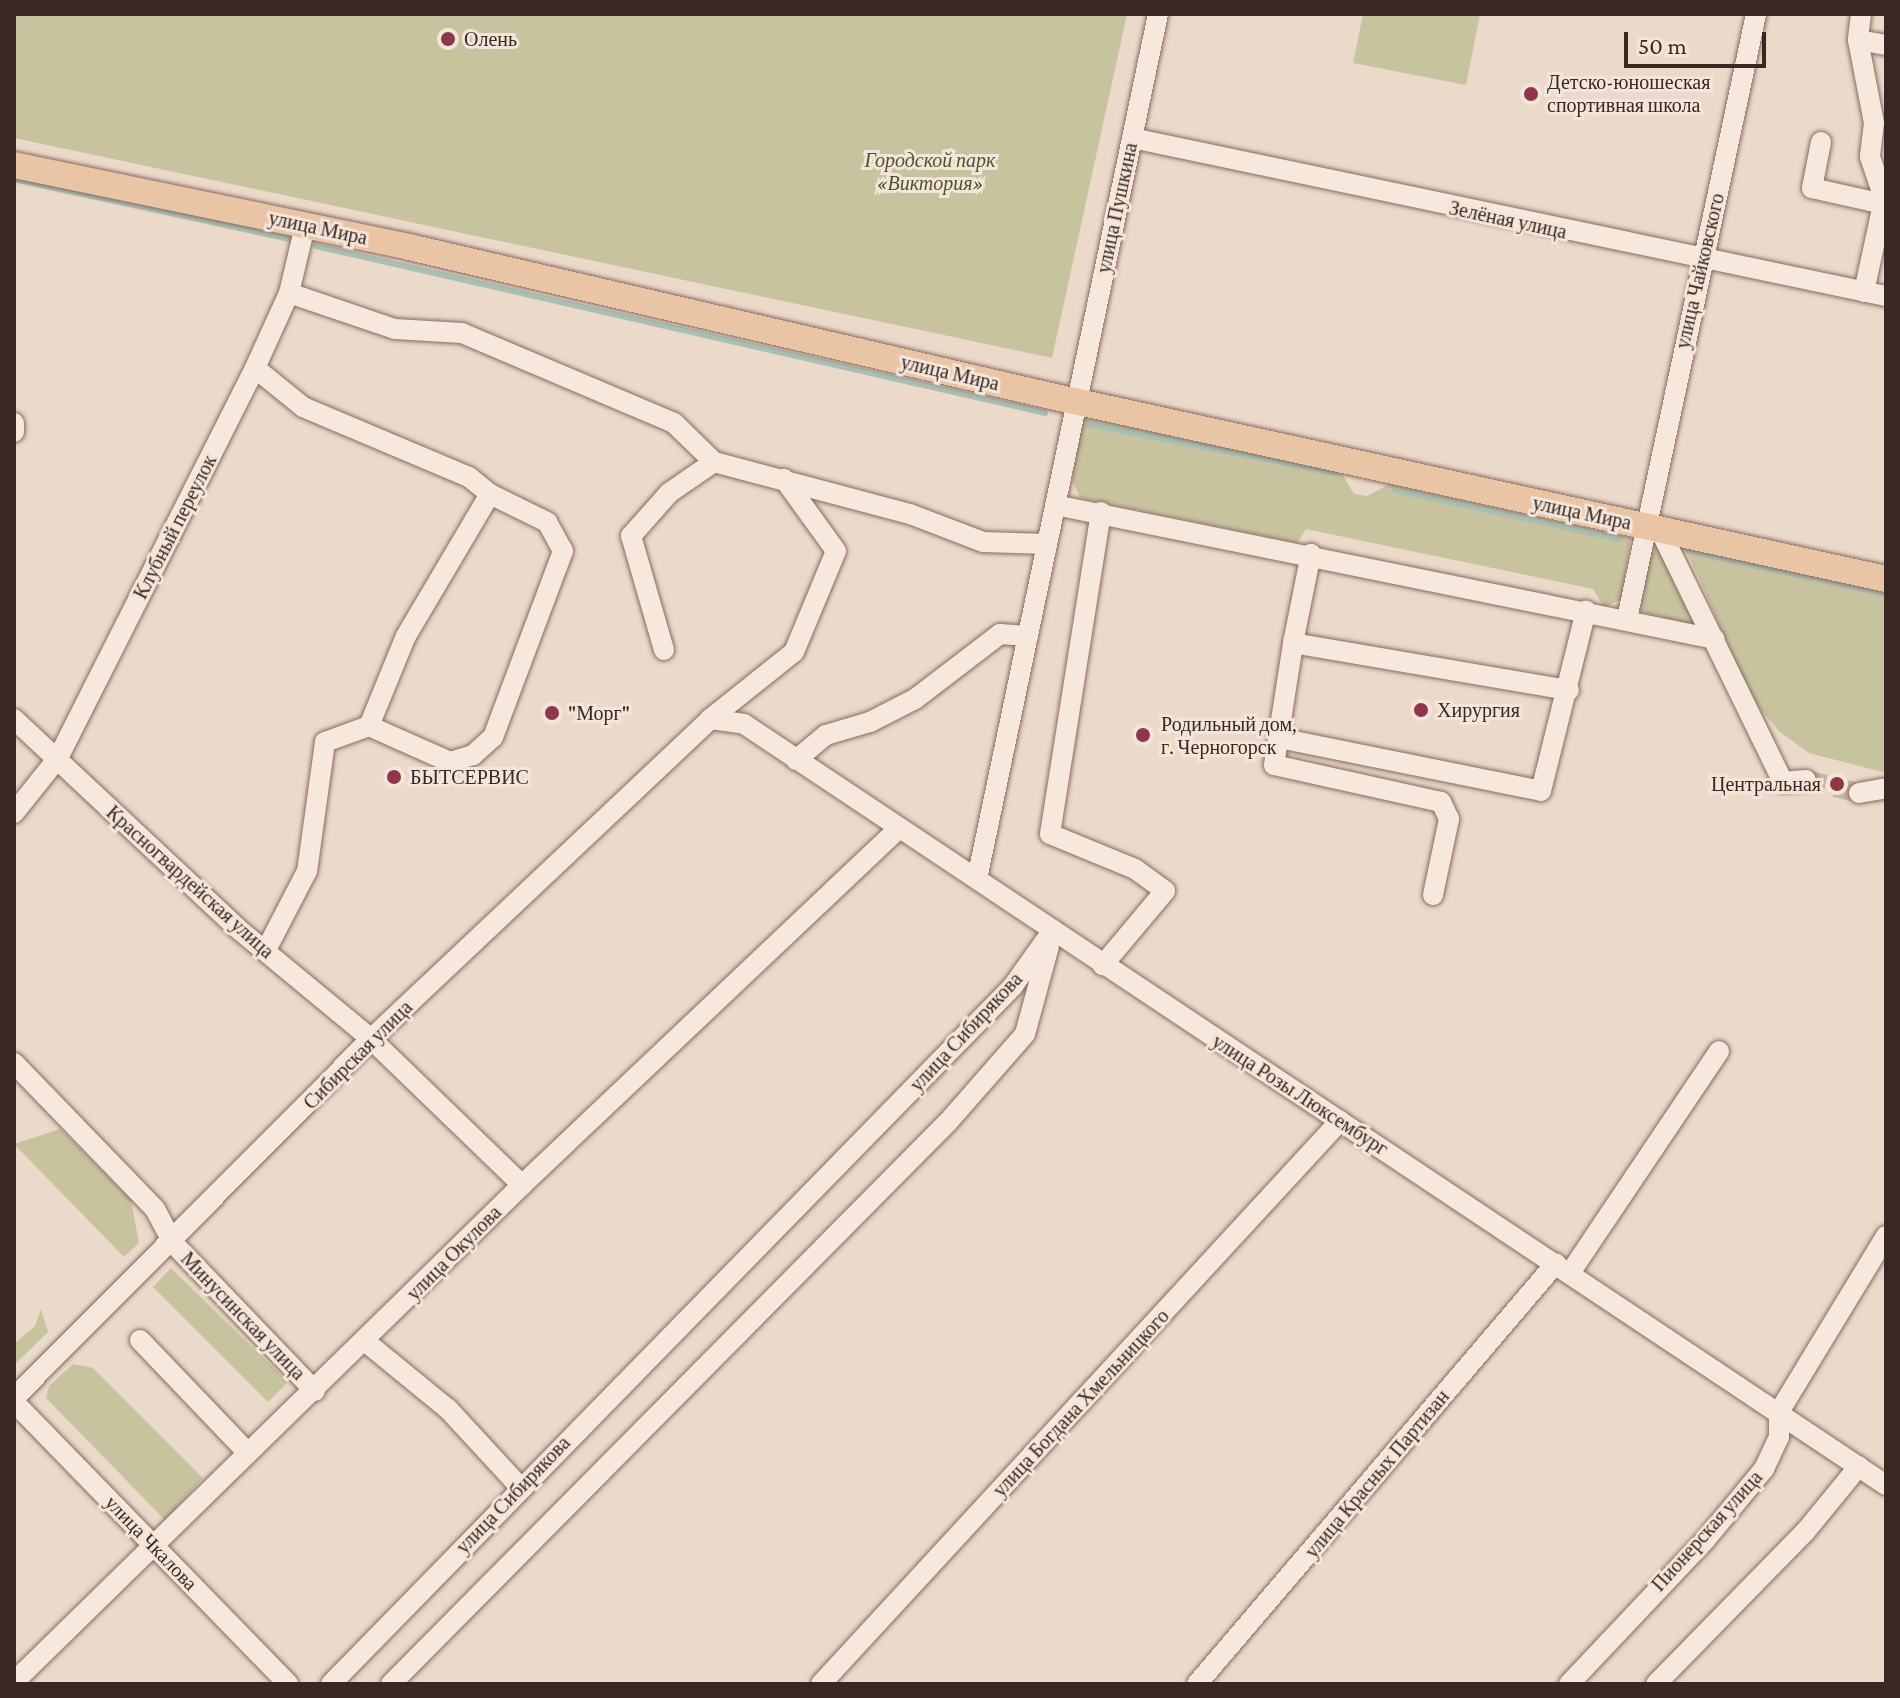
<!DOCTYPE html>
<meta charset="utf-8">
<style>
body{margin:0}
#map{position:relative;width:1900px;height:1698px;overflow:hidden;background:#ebd9ca;font-family:"Crimson Pro",serif}
div>[style]{position:absolute}
.green>*{inset:0;background:#c8c39f}
.stream>*{height:6px;margin:-3px;padding:0 3px;transform-origin:3px;border-radius:3px;background:#aac0b4}
.minor-tunnel>*{height:20px;margin-top:-10px;transform-origin:0;background:repeating-linear-gradient(90deg,#c7b5a8 0 20px,transparent 0 30px)}
.roads{filter:drop-shadow(0 0 2px #866b60) drop-shadow(0 0 2px #866b60)}
.minor>*{height:20px;margin:-10px;padding:0 10px;transform-origin:10px;border-radius:10px;background:#f6e8dd}
.major>*{height:26px;margin:-13px;padding:0 13px;transform-origin:13px;border-radius:13px;background:#e9c5a6}
.dots>*{width:22px;height:22px;translate:-50% -50%;box-sizing:border-box;border:4px solid #f3e5d9;border-radius:50%}
span{translate:-50% -50%;white-space:nowrap;text-align:center;line-height:1.15;-webkit-text-stroke:6px #f3e5d9;paint-order:stroke}
.poi-label{font-size:20px;color:#382722}
.left{translate:0 -50%;text-align:left}
.right{translate:-100% -50%;text-align:right}
.park-label{font-size:20px;color:#51522b;font-style:italic}
.street-label{font-size:20px;color:#382722}
.frame{position:absolute;inset:0;border:16px solid #382722;pointer-events:none}
.scale{position:absolute;left:1624px;top:32px;width:142px;height:36px;box-sizing:border-box;border:4px solid #382722;border-top:0;padding-left:10px;font-size:24px;line-height:28px;white-space:nowrap;color:#382722;-webkit-text-stroke:6px #f3e5d9;paint-order:stroke}
</style>
<div id="map">
<div class="green">
<div style="clip-path:polygon(14px 14px,1127px 14px,1052px 358px,14px 138px)"></div>
<div style="clip-path:polygon(1363px 14px,1480px 14px,1466px 85px,1353px 63px)"></div>
<div style="clip-path:polygon(1084px 417px,1341px 472px,1354px 494px,1367px 496px,1390px 484px,1631px 538px,1621px 600px,1604px 607px,1593px 589px,1306px 529px,1297px 543px,1080px 498px,1072px 480px)"></div>
<div style="clip-path:polygon(1657px 547px,1700px 626px,1640px 612px,1650px 555px)"></div>
<div style="clip-path:polygon(1686px 549px,1886px 592px,1886px 773px,1809px 753px,1780px 732px,1759px 708px,1738px 667px)"></div>
<div style="clip-path:polygon(60px 1129px,131px 1200px,139px 1243px,124px 1257px,14px 1144px)"></div>
<div style="clip-path:polygon(171px 1268px,288px 1382px,268px 1402px,153px 1287px)"></div>
<div style="clip-path:polygon(41px 1309px,48px 1332px,14px 1365px,14px 1344px,35px 1326px)"></div>
<div style="clip-path:polygon(73px 1364px,93px 1368px,203px 1478px,165px 1520px,46px 1398px,49px 1386px)"></div>
</div>
<div class="stream">
<div style="left:14px;top:179px;width:281px;rotate:12.3deg"></div>
<div style="left:316px;top:246px;width:748px;rotate:12.9deg"></div>
<div style="left:1088px;top:424px;width:252px;rotate:11.2deg"></div>
<div style="left:1395px;top:490px;width:229px;rotate:12.3deg"></div>
<div style="left:1689px;top:551px;width:202px;rotate:12.3deg"></div>
</div>
<div class="minor-tunnel">
<div style="left:1806px;top:780px;width:55px;rotate:13.8deg"></div>
</div>
<div class="roads">
<div class="minor">
<div style="left:1861px;top:14px;width:26px;rotate:97deg"></div>
<div style="left:1858px;top:40px;width:85px;rotate:79.1deg"></div>
<div style="left:1874px;top:123px;width:34px;rotate:97deg"></div>
<div style="left:1870px;top:157px;width:50px;rotate:71.2deg"></div>
<div style="left:1858px;top:40px;width:28px;rotate:10deg"></div>
<div style="left:1132px;top:138px;width:770px;rotate:11.84deg"></div>
<div style="left:1821px;top:142px;width:47px;rotate:101.1deg"></div>
<div style="left:1812px;top:188px;width:73px;rotate:12.7deg"></div>
<div style="left:1883px;top:204px;width:90px;rotate:102.2deg"></div>
<div style="left:289px;top:293px;width:112px;rotate:18.8deg"></div>
<div style="left:395px;top:329px;width:67px;rotate:3.4deg"></div>
<div style="left:462px;top:333px;width:230px;rotate:23deg"></div>
<div style="left:674px;top:423px;width:56px;rotate:44.3deg"></div>
<div style="left:714px;top:462px;width:203px;rotate:14.9deg"></div>
<div style="left:910px;top:514px;width:78px;rotate:21deg"></div>
<div style="left:983px;top:542px;width:64px;rotate:1.8deg"></div>
<div style="left:255px;top:368px;width:62px;rotate:39.1deg"></div>
<div style="left:303px;top:407px;width:180px;rotate:22.9deg"></div>
<div style="left:469px;top:477px;width:27px;rotate:39deg"></div>
<div style="left:490px;top:494px;width:64px;rotate:26.2deg"></div>
<div style="left:547px;top:522px;width:33px;rotate:61deg"></div>
<div style="left:563px;top:551px;width:199px;rotate:110.6deg"></div>
<div style="left:493px;top:737px;width:27px;rotate:138deg"></div>
<div style="left:473px;top:755px;width:24px;rotate:163deg"></div>
<div style="left:450px;top:762px;width:89px;rotate:-156deg"></div>
<div style="left:369px;top:726px;width:47px;rotate:160deg"></div>
<div style="left:325px;top:742px;width:130px;rotate:97.9deg"></div>
<div style="left:307px;top:871px;width:89px;rotate:117.4deg"></div>
<div style="left:14px;top:423px;width:9px;rotate:90deg"></div>
<div style="left:1055px;top:505px;width:673px;rotate:11.48deg"></div>
<div style="left:1101px;top:512px;width:326px;rotate:99deg"></div>
<div style="left:1050px;top:834px;width:92px;rotate:22.4deg"></div>
<div style="left:1135px;top:869px;width:37px;rotate:36deg"></div>
<div style="left:1165px;top:891px;width:97px;rotate:130deg"></div>
<div style="left:1660px;top:530px;width:280px;rotate:64deg"></div>
<div style="left:1783px;top:782px;width:23px;rotate:-5deg"></div>
<div style="left:1627px;top:619px;width:619px;rotate:-77.96deg"></div>
<div style="left:1293px;top:643px;width:91px;rotate:-78.6deg"></div>
<div style="left:664px;top:650px;width:119px;rotate:-106.1deg"></div>
<div style="left:631px;top:536px;width:57px;rotate:-48.5deg"></div>
<div style="left:669px;top:493px;width:55px;rotate:-34.6deg"></div>
<div style="left:14px;top:719px;width:306px;rotate:43.1deg"></div>
<div style="left:237px;top:928px;width:174px;rotate:39.6deg"></div>
<div style="left:371px;top:1039px;width:210px;rotate:44deg"></div>
<div style="left:710px;top:719px;width:34px;rotate:8deg"></div>
<div style="left:744px;top:724px;width:1372px;rotate:33.68deg"></div>
<div style="left:369px;top:726px;width:97px;rotate:-67.7deg"></div>
<div style="left:406px;top:636px;width:165px;rotate:-59.4deg"></div>
<div style="left:1279px;top:738px;width:267px;rotate:11.4deg"></div>
<div style="left:1541px;top:791px;width:186px;rotate:-76deg"></div>
<div style="left:796px;top:760px;width:39px;rotate:-40deg"></div>
<div style="left:826px;top:735px;width:46px;rotate:-16.5deg"></div>
<div style="left:870px;top:722px;width:51px;rotate:-27.1deg"></div>
<div style="left:915px;top:699px;width:107px;rotate:-37.4deg"></div>
<div style="left:1000px;top:634px;width:28px;rotate:4deg"></div>
<div style="left:1859px;top:793px;width:27px;rotate:-10deg"></div>
<div style="left:14px;top:813px;width:70px;rotate:-51.3deg"></div>
<div style="left:58px;top:758px;width:437px;rotate:-63.2deg"></div>
<div style="left:255px;top:368px;width:82px;rotate:-65.6deg"></div>
<div style="left:289px;top:293px;width:69px;rotate:-76.6deg"></div>
<div style="left:977px;top:879px;width:884px;rotate:-78.18deg"></div>
<div style="left:1433px;top:895px;width:78px;rotate:-78.1deg"></div>
<div style="left:1449px;top:819px;width:19px;rotate:-115deg"></div>
<div style="left:1441px;top:802px;width:171px;rotate:-167.5deg"></div>
<div style="left:1274px;top:765px;width:123px;rotate:-81.1deg"></div>
<div style="left:1293px;top:643px;width:280px;rotate:9.7deg"></div>
<div style="left:14px;top:1063px;width:203px;rotate:46deg"></div>
<div style="left:155px;top:1209px;width:38px;rotate:62deg"></div>
<div style="left:173px;top:1243px;width:205px;rotate:46.2deg"></div>
<div style="left:1570px;top:1273px;width:267px;rotate:-56.1deg"></div>
<div style="left:140px;top:1340px;width:156px;rotate:46.3deg"></div>
<div style="left:366px;top:1342px;width:106px;rotate:39.3deg"></div>
<div style="left:448px;top:1409px;width:106px;rotate:47.3deg"></div>
<div style="left:14px;top:1398px;width:506px;rotate:-45.16deg"></div>
<div style="left:371px;top:1039px;width:466px;rotate:-43.3deg"></div>
<div style="left:710px;top:719px;width:107px;rotate:-38.6deg"></div>
<div style="left:794px;top:652px;width:109px;rotate:-67.4deg"></div>
<div style="left:836px;top:551px;width:89px;rotate:-125.8deg"></div>
<div style="left:14px;top:1402px;width:393px;rotate:45.8deg"></div>
<div style="left:14px;top:1682px;width:711px;rotate:-44.37deg"></div>
<div style="left:522px;top:1185px;width:518px;rotate:-43.43deg"></div>
<div style="left:331px;top:1684px;width:976px;rotate:-45.66deg"></div>
<div style="left:1013px;top:986px;width:69px;rotate:-54.5deg"></div>
<div style="left:391px;top:1684px;width:791px;rotate:-45.26deg"></div>
<div style="left:948px;top:1122px;width:117px;rotate:-48.8deg"></div>
<div style="left:1025px;top:1034px;width:91px;rotate:-74.7deg"></div>
<div style="left:821px;top:1684px;width:766px;rotate:-47.33deg"></div>
<div style="left:1197px;top:1684px;width:553px;rotate:-49.54deg"></div>
<div style="left:1569px;top:1684px;width:199px;rotate:-46.6deg"></div>
<div style="left:1706px;top:1539px;width:91px;rotate:-50.4deg"></div>
<div style="left:1764px;top:1469px;width:35px;rotate:-65deg"></div>
<div style="left:1779px;top:1437px;width:25px;rotate:-90deg"></div>
<div style="left:1779px;top:1412px;width:206px;rotate:-58.7deg"></div>
<div style="left:1656px;top:1684px;width:213px;rotate:-45.6deg"></div>
<div style="left:1805px;top:1532px;width:85px;rotate:-50.7deg"></div>
</div>
<div class="major">
<div style="left:14px;top:165px;width:403px;rotate:11.7deg"></div>
<div style="left:409px;top:247px;width:659px;rotate:13.07deg"></div>
<div style="left:1051px;top:396px;width:855px;rotate:12.36deg"></div>
</div>
</div>
<div class="dots">
<div style="left:448px;top:39px;background:#8f364b"></div>
<div style="left:1531px;top:94px;background:#8f364b"></div>
<div style="left:1421px;top:710px;background:#8f364b"></div>
<div style="left:552px;top:713px;background:#8f364b"></div>
<div style="left:1143px;top:735px;background:#8f364b"></div>
<div style="left:394px;top:777px;background:#8f364b"></div>
<div style="left:1837px;top:784px;background:#8f364b"></div>
</div>
<div class="poi-label">
<span class="left" style="left:464px;top:39px">Олень</span>
<span class="left" style="left:1547px;top:94px">Детско-юношеская<br>спортивная школа</span>
<span class="left" style="left:1437px;top:710px">Хирургия</span>
<span class="left" style="left:568px;top:713px">"Морг"</span>
<span class="left" style="left:1161px;top:736px">Родильный дом,<br>г. Черногорск</span>
<span class="left" style="left:410px;top:777px">БЫТСЕРВИС</span>
<span class="right" style="left:1821px;top:784px">Центральная</span>
</div>
<div class="park-label">
<span style="left:930px;top:172px">Городской парк<br>«Виктория»</span>
</div>
<div class="street-label">
<span style="left:1117px;top:208px;rotate:-78deg">улица Пушкина</span>
<span style="left:1508px;top:220px;rotate:12deg">Зелёная улица</span>
<span style="left:318px;top:228px;rotate:12deg">улица Мира</span>
<span style="left:1700px;top:271px;rotate:-77deg">улица Чайковского</span>
<span style="left:950px;top:373px;rotate:13deg">улица Мира</span>
<span style="left:1582px;top:513px;rotate:12deg">улица Мира</span>
<span style="left:175px;top:527px;rotate:-63deg">Клубный переулок</span>
<span style="left:190px;top:882px;rotate:42deg">Красногвардейская улица</span>
<span style="left:966px;top:1032px;rotate:-47deg">улица Сибирякова</span>
<span style="left:358px;top:1055px;rotate:-45deg">Сибирская улица</span>
<span style="left:1300px;top:1095px;rotate:33deg">улица Розы Люксембург</span>
<span style="left:454px;top:1253px;rotate:-45deg">улица Окулова</span>
<span style="left:243px;top:1316px;rotate:46deg">Минусинская улица</span>
<span style="left:1081px;top:1403px;rotate:-47deg">улица Богдана Хмельницкого</span>
<span style="left:1377px;top:1474px;rotate:-50deg">улица Красных Партизан</span>
<span style="left:513px;top:1495px;rotate:-46deg">улица Сибирякова</span>
<span style="left:1707px;top:1531px;rotate:-48deg">Пионерская улица</span>
<span style="left:151px;top:1543px;rotate:46deg">улица Чкалова</span>
</div>
<div class="frame"></div>
<div class="scale">50 m</div>
</div>
